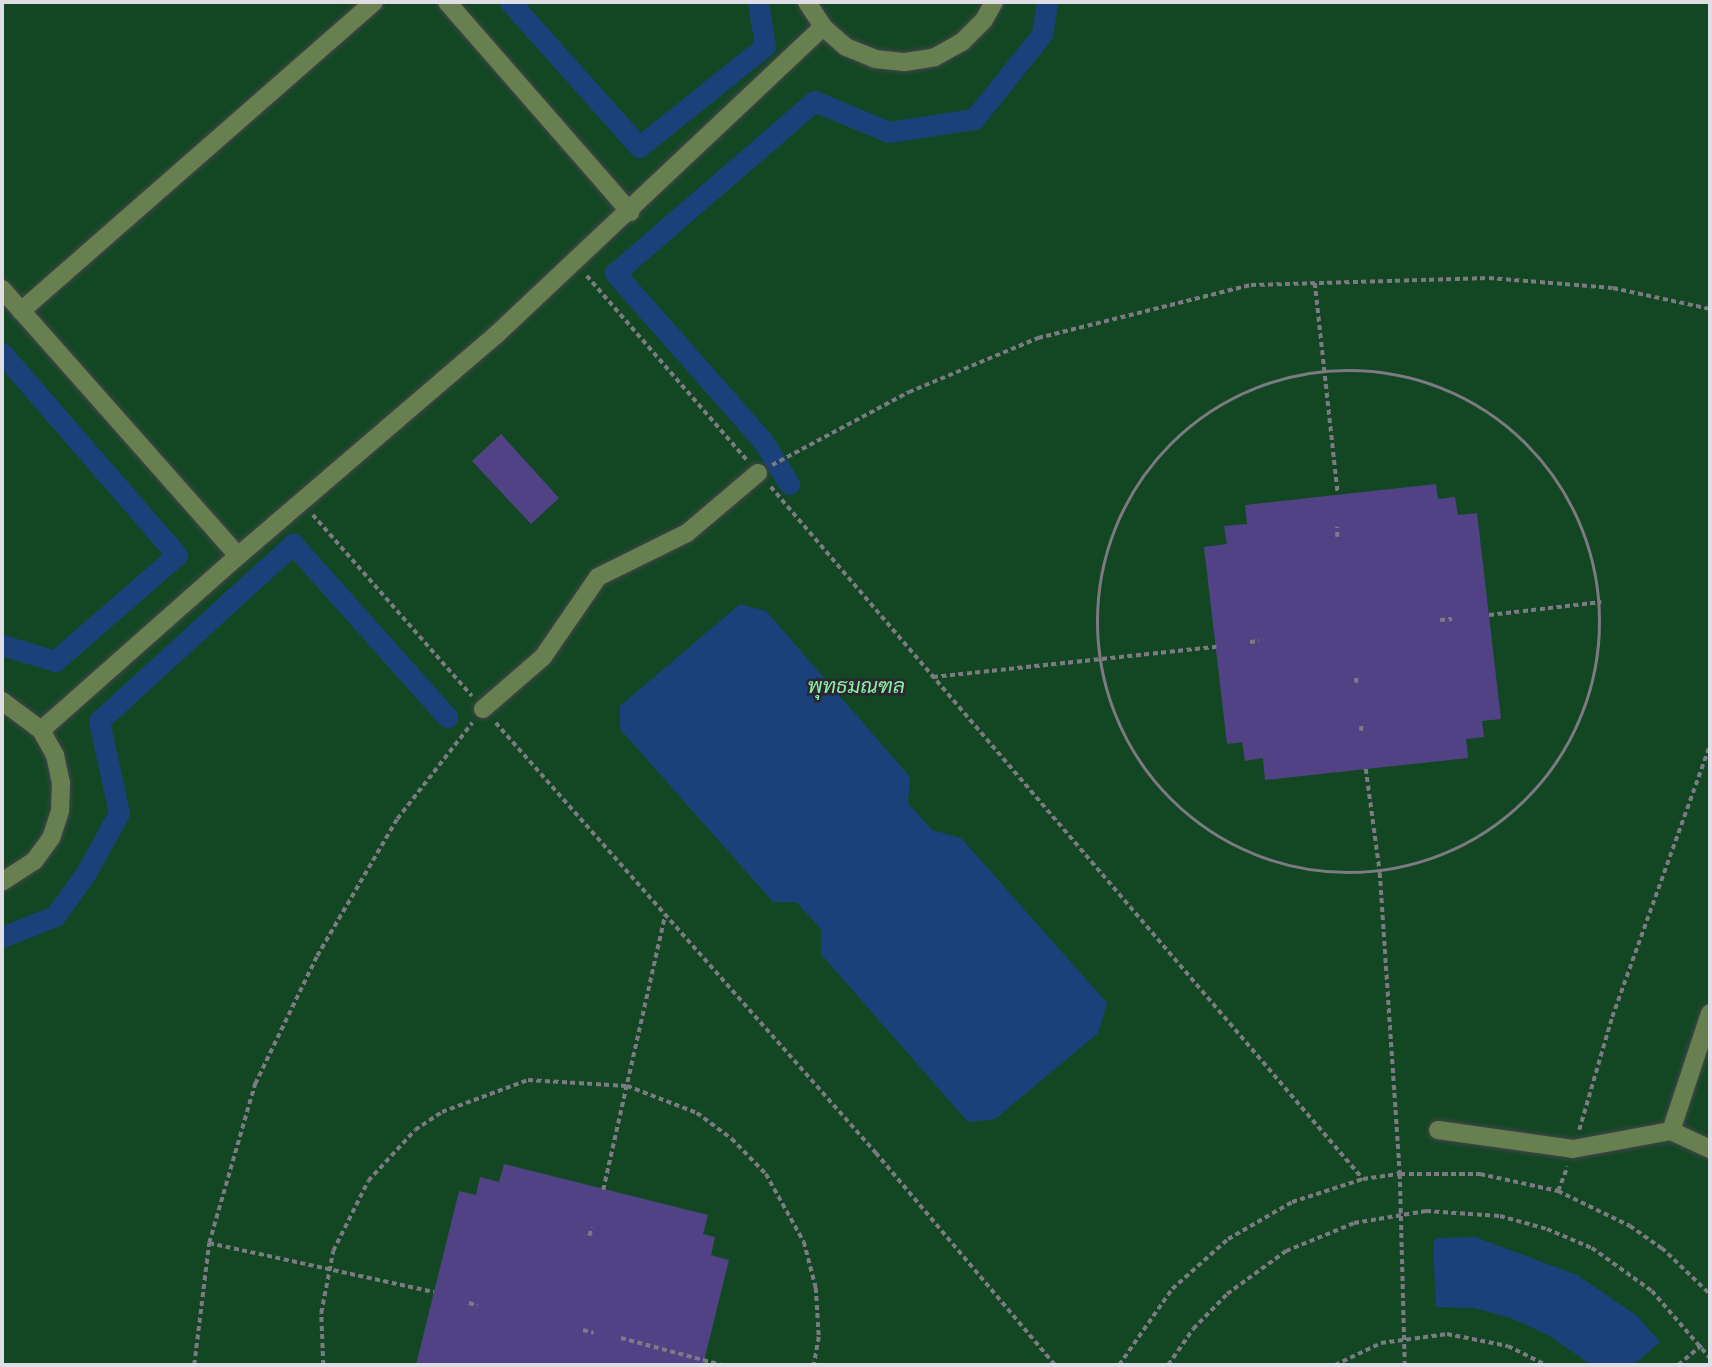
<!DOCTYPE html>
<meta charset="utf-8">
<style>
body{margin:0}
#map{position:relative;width:1712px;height:1367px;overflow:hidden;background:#292731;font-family:Literata,Sarabun,serif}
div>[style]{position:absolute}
.green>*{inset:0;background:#134723}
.water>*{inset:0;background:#1b417b}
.canal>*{height:21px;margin:-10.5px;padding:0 10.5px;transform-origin:10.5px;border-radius:10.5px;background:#1b417b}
.building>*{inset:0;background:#514285}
.path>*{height:3.5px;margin-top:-1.75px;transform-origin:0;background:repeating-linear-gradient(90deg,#7c7a82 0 5px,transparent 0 8.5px)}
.path>.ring{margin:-1.75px;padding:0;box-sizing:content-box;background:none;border:3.5px solid #7c7a82;border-radius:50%}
.roads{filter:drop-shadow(0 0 2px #46444e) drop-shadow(0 0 2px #46444e)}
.minor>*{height:18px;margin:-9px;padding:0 9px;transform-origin:9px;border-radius:9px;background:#68804f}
span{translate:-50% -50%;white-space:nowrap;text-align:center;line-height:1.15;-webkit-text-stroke:5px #292731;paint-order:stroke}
.park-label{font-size:21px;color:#8ceca1;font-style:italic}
.frame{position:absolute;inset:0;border:4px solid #dfdee4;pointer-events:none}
</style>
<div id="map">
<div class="green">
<div style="clip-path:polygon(2px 2px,1710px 2px,1710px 1365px,2px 1365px)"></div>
</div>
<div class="water">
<div style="clip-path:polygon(740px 604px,766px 611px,910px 777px,908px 803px,932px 830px,961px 838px,1107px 1003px,1098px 1033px,995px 1119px,968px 1122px,821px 954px,821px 929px,796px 902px,773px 902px,620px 729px,620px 706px)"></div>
<div style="clip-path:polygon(1475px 1237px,1577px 1275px,1636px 1315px,1660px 1342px,1633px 1365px,1591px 1365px,1550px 1336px,1511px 1318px,1474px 1308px,1436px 1307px,1433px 1242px,1437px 1238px)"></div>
</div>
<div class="canal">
<div style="left:510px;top:2px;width:194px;rotate:48.3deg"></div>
<div style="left:639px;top:147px;width:161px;rotate:-38.7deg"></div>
<div style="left:765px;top:46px;width:45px;rotate:-99deg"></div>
<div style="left:2px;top:353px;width:267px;rotate:49.1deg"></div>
<div style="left:177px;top:555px;width:162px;rotate:139deg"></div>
<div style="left:55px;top:661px;width:55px;rotate:-163.2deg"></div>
<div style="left:789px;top:484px;width:50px;rotate:-121.2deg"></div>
<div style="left:763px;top:441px;width:224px;rotate:-131.4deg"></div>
<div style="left:615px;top:273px;width:263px;rotate:-40.8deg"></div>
<div style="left:814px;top:101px;width:81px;rotate:22.5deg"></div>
<div style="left:889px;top:132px;width:86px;rotate:-8.7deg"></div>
<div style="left:974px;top:119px;width:109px;rotate:-51.3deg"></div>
<div style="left:1042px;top:34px;width:32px;rotate:-81deg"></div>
<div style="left:2px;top:937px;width:57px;rotate:-21.6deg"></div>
<div style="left:55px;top:916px;width:53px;rotate:-54.2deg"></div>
<div style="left:86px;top:873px;width:68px;rotate:-61.2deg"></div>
<div style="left:119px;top:813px;width:94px;rotate:-102.3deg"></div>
<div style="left:99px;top:721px;width:263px;rotate:-42.4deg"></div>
<div style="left:293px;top:544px;width:232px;rotate:48.3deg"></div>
</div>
<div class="building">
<div style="clip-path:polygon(501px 434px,559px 498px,531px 524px,472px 461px)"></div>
<div style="clip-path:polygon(1436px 484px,1438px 499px,1455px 497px,1458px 515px,1477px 513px,1501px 719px,1482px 721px,1484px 737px,1466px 739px,1468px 758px,1265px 780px,1263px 758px,1245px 761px,1242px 742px,1227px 744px,1204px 547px,1227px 544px,1224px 526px,1247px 524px,1245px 505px)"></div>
<div style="clip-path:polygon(504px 1164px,708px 1215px,703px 1234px,715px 1237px,711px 1255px,729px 1260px,703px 1365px,416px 1365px,459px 1191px,476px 1195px,480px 1177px,499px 1182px)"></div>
</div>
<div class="path">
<div style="left:587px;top:276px;width:244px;rotate:49deg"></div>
<div style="left:1315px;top:283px;width:212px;rotate:83.8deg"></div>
<div class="ring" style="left:1098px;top:371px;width:498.5px;height:498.5px"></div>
<div style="left:772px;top:465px;width:155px;rotate:-28.1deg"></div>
<div style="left:909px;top:392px;width:140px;rotate:-22.7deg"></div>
<div style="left:1038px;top:338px;width:219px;rotate:-14deg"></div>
<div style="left:1251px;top:285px;width:238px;rotate:-1.7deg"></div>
<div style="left:1489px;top:278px;width:124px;rotate:4.6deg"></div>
<div style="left:1613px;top:288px;width:99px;rotate:12.2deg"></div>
<div style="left:771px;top:487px;width:911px;rotate:49.45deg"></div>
<div style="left:313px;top:515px;width:241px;rotate:48.7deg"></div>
<div style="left:1337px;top:537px;width:10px;rotate:-90deg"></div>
<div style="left:1489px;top:615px;width:113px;rotate:-6.6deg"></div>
<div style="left:1440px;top:620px;width:12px;rotate:-5deg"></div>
<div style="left:1250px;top:642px;width:9px;rotate:-6deg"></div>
<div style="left:933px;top:677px;width:285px;rotate:-6.1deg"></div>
<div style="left:1356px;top:683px;width:8px;rotate:-90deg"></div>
<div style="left:496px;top:723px;width:574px;rotate:48.53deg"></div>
<div style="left:876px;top:1153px;width:277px;rotate:49.8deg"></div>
<div style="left:1361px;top:731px;width:8px;rotate:-90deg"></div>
<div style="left:1366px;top:769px;width:105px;rotate:82.3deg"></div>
<div style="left:1380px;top:873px;width:302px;rotate:86.2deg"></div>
<div style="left:1400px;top:1174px;width:191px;rotate:88.5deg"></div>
<div style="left:1579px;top:1130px;width:118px;rotate:-73.7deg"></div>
<div style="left:1612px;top:1017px;width:289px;rotate:-70.2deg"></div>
<div style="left:603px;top:1190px;width:282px;rotate:-77.3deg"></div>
<div style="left:1558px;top:1191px;width:26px;rotate:-69deg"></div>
<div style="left:589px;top:1236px;width:9px;rotate:-72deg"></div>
<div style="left:209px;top:1243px;width:230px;rotate:12.3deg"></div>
<div style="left:469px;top:1303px;width:9px;rotate:18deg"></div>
<div style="left:583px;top:1330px;width:11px;rotate:15deg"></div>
<div style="left:621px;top:1338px;width:105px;rotate:15deg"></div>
<div style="left:194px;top:1365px;width:123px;rotate:-83deg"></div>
<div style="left:209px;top:1243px;width:166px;rotate:-73.9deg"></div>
<div style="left:255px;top:1084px;width:142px;rotate:-64.2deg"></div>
<div style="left:317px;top:956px;width:159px;rotate:-59.7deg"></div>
<div style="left:397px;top:819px;width:122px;rotate:-52deg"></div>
<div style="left:323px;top:1365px;width:52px;rotate:-92.2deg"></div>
<div style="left:321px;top:1313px;width:63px;rotate:-79deg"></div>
<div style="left:333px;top:1251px;width:78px;rotate:-63.4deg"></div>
<div style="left:368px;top:1181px;width:69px;rotate:-47.3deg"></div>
<div style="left:415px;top:1130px;width:32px;rotate:-34deg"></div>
<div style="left:442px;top:1112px;width:92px;rotate:-20.4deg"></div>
<div style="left:528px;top:1080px;width:99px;rotate:3.5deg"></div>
<div style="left:627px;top:1086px;width:75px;rotate:21.1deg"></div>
<div style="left:697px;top:1113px;width:44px;rotate:36.6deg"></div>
<div style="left:732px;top:1139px;width:49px;rotate:45.8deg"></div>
<div style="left:766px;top:1174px;width:78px;rotate:60.8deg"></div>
<div style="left:804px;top:1242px;width:48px;rotate:75.4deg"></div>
<div style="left:816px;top:1288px;width:49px;rotate:86.5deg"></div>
<div style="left:819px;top:1337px;width:28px;rotate:100deg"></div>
<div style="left:1119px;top:1365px;width:93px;rotate:-55.1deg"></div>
<div style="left:1172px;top:1289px;width:75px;rotate:-41.8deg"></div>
<div style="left:1228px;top:1239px;width:74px;rotate:-30deg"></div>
<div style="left:1292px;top:1202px;width:75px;rotate:-17.9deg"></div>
<div style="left:1363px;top:1179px;width:37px;rotate:-8deg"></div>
<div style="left:1400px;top:1174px;width:80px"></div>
<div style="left:1480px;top:1174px;width:80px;rotate:12.3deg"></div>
<div style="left:1558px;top:1191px;width:80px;rotate:25.9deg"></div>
<div style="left:1630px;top:1226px;width:39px;rotate:35deg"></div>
<div style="left:1662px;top:1248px;width:66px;rotate:43.8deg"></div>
<div style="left:1168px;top:1365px;width:44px;rotate:-55.2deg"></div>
<div style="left:1193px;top:1329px;width:49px;rotate:-45.8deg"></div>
<div style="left:1227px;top:1294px;width:73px;rotate:-36.1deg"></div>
<div style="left:1286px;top:1251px;width:74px;rotate:-22.4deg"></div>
<div style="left:1354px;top:1223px;width:73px;rotate:-9.5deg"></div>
<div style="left:1426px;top:1211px;width:74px;rotate:3.9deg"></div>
<div style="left:1500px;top:1216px;width:49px;rotate:15.5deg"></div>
<div style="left:1547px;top:1229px;width:49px;rotate:22.9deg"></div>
<div style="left:1592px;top:1248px;width:74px;rotate:35.6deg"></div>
<div style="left:1652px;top:1291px;width:89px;rotate:49.1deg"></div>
<div style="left:1335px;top:1365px;width:51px;rotate:-25.6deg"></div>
<div style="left:1381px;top:1343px;width:67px;rotate:-7.8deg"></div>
<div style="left:1447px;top:1334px;width:62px;rotate:11.1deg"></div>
<div style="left:1508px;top:1346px;width:42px;rotate:26.6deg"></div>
<div style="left:1678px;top:1365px;width:31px;rotate:-40deg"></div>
</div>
<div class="roads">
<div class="minor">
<div style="left:447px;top:2px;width:279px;rotate:48.9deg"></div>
<div style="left:807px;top:2px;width:30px;rotate:57deg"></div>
<div style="left:823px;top:27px;width:30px;rotate:41deg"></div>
<div style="left:846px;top:47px;width:31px;rotate:22deg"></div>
<div style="left:875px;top:59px;width:30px;rotate:6deg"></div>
<div style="left:905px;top:62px;width:30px;rotate:-9deg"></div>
<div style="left:935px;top:57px;width:31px;rotate:-29deg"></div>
<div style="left:962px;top:42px;width:31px;rotate:-45deg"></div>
<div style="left:984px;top:20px;width:21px;rotate:-61deg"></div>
<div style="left:2px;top:289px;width:356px;rotate:48.5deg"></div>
<div style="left:238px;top:556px;width:263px;rotate:138.5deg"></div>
<div style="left:21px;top:311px;width:469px;rotate:-41.2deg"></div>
<div style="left:238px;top:556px;width:340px;rotate:-40.6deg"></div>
<div style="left:496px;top:335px;width:449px;rotate:-43.3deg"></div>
<div style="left:2px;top:701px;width:49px;rotate:36.6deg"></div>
<div style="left:41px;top:730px;width:29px;rotate:61deg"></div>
<div style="left:55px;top:755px;width:29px;rotate:78deg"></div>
<div style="left:61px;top:783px;width:28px;rotate:92deg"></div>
<div style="left:60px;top:811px;width:28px;rotate:108deg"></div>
<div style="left:51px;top:838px;width:29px;rotate:126deg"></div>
<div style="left:34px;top:861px;width:38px;rotate:147deg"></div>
<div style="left:483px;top:709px;width:79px;rotate:-40.9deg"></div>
<div style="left:543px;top:657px;width:97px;rotate:-55.5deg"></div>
<div style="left:598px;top:577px;width:99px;rotate:-26.3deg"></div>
<div style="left:687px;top:533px;width:93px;rotate:-40.2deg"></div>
<div style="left:1438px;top:1130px;width:136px;rotate:8deg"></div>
<div style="left:1573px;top:1149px;width:100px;rotate:-10.4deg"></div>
<div style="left:1671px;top:1131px;width:124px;rotate:-71.7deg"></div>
<div style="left:1671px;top:1131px;width:43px;rotate:24.8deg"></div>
</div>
</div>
<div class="park-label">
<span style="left:856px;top:684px">พุทธมณฑล</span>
</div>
<div class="frame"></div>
</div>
